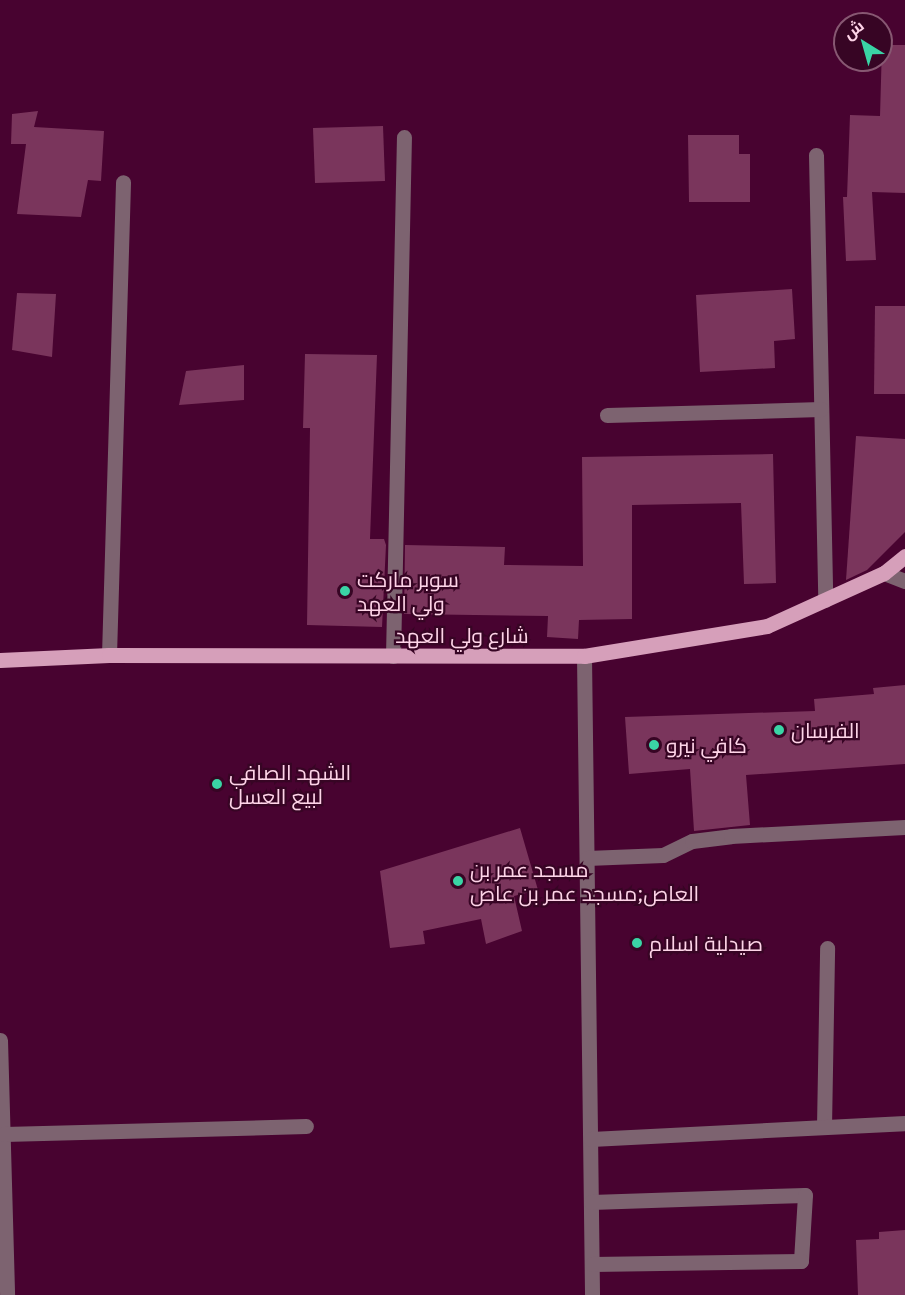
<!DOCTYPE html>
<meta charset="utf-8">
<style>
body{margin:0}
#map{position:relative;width:905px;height:1295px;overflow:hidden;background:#480330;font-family:"IBM Plex Sans",Cairo,sans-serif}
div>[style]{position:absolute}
.building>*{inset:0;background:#7a355c}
.minor>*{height:15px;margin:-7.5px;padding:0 7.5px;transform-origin:7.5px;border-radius:7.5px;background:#7d6370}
.major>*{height:15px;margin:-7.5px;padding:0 7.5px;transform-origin:7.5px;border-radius:7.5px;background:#d69fba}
.dots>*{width:16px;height:16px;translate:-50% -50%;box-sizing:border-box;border:3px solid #370524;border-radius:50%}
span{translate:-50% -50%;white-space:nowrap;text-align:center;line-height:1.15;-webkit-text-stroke:4.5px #370524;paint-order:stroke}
.poi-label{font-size:21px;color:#fed4e8}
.left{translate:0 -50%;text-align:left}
.street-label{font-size:21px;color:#fed4e8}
.north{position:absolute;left:833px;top:12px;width:60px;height:60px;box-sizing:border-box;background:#370524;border:2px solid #875872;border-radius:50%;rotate:323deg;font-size:16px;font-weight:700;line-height:24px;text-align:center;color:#fed4e8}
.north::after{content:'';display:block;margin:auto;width:21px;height:27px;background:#3ad4a5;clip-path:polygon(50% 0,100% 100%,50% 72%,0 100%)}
</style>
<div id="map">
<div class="building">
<div style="clip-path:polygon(882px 45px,905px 45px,905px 193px,872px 192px,876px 260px,846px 261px,843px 197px,847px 197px,850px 115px,880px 116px)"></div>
<div style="clip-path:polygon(38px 111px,34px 127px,104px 131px,101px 181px,88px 180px,81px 217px,17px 214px,26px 144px,11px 144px,12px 114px)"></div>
<div style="clip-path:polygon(383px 126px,385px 181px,315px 183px,313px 128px)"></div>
<div style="clip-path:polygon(688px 135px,739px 135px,739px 154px,750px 154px,750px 202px,689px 202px)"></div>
<div style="clip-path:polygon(792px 289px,795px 339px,774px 341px,775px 368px,700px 372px,696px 295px)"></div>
<div style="clip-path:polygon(17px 293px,56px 294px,52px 357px,12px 350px)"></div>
<div style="clip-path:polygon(875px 306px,905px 306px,905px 394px,874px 394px)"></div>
<div style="clip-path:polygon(305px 354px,377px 355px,370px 539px,384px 539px,386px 545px,382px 627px,307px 625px,310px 428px,303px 428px)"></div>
<div style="clip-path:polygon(244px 365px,244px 400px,179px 405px,186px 371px)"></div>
<div style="clip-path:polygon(856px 436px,905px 439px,905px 532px,867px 570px,846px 580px)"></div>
<div style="clip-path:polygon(773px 454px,776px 583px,744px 584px,741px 503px,632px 505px,632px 619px,579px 620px,578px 639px,547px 637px,548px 616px,404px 614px,405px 545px,505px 547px,504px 565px,583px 566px,582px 457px)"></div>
<div style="clip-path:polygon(905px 685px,905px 764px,746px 775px,750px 825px,694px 831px,690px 769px,629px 774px,625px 717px,815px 711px,814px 699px,874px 694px,873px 688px)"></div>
<div style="clip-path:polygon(520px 828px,538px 890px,514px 896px,522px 931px,486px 944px,481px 919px,423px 931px,425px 944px,390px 948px,380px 871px)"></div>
<div style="clip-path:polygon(905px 1230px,905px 1295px,858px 1295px,856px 1240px,879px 1239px,879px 1232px)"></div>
</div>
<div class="minor">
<div style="left:816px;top:155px;width:445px;rotate:88.8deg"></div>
<div style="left:607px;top:415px;width:214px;rotate:-1.6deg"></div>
<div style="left:884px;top:573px;width:22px;rotate:21deg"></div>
<div style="left:109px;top:655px;width:473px;rotate:-88.3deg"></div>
<div style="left:393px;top:656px;width:519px;rotate:-88.79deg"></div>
<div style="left:584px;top:656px;width:639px;rotate:89.28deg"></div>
<div style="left:587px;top:858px;width:76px;rotate:-2.3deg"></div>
<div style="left:663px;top:855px;width:32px;rotate:-26deg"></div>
<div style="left:692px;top:841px;width:39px;rotate:-7deg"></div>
<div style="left:731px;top:836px;width:174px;rotate:-3deg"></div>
<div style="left:0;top:1040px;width:255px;rotate:88.4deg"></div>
<div style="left:824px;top:1127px;width:179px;rotate:-89deg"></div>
<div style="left:4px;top:1134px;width:302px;rotate:-1.5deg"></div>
<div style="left:591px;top:1139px;width:314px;rotate:-2.9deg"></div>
<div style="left:591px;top:1202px;width:214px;rotate:-1.9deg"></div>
<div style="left:805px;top:1195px;width:66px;rotate:93.5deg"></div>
<div style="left:801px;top:1261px;width:209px;rotate:179.2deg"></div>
</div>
<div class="major">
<div style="left:0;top:660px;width:109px;rotate:-2.6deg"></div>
<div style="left:109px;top:655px;width:475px;rotate:0.1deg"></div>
<div style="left:584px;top:656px;width:185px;rotate:-9.3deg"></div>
<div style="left:767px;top:626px;width:128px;rotate:-24.4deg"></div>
<div style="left:884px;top:573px;width:27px;rotate:-39deg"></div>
</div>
<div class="dots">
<div style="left:345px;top:591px;background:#3ad4a5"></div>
<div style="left:779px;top:730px;background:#3ad4a5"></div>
<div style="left:654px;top:745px;background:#3ad4a5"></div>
<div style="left:217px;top:784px;background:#3ad4a5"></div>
<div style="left:458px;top:881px;background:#3ad4a5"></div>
<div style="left:637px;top:943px;background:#3ad4a5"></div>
</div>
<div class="poi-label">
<span class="left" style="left:357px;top:591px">سوبر ماركت<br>ولي العهد</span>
<span class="left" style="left:791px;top:730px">الفرسان</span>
<span class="left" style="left:666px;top:745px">كافي نيرو</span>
<span class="left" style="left:229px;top:784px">الشهد الصافي<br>لبيع العسل</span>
<span class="left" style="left:470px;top:881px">مسجد عمر بن<br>العاص;مسجد عمر بن عاص</span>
<span class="left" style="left:649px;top:943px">صيدلية اسلام</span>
</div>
<div class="street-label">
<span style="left:462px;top:635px">شارع ولي العهد</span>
</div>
<div class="north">ش</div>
</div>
